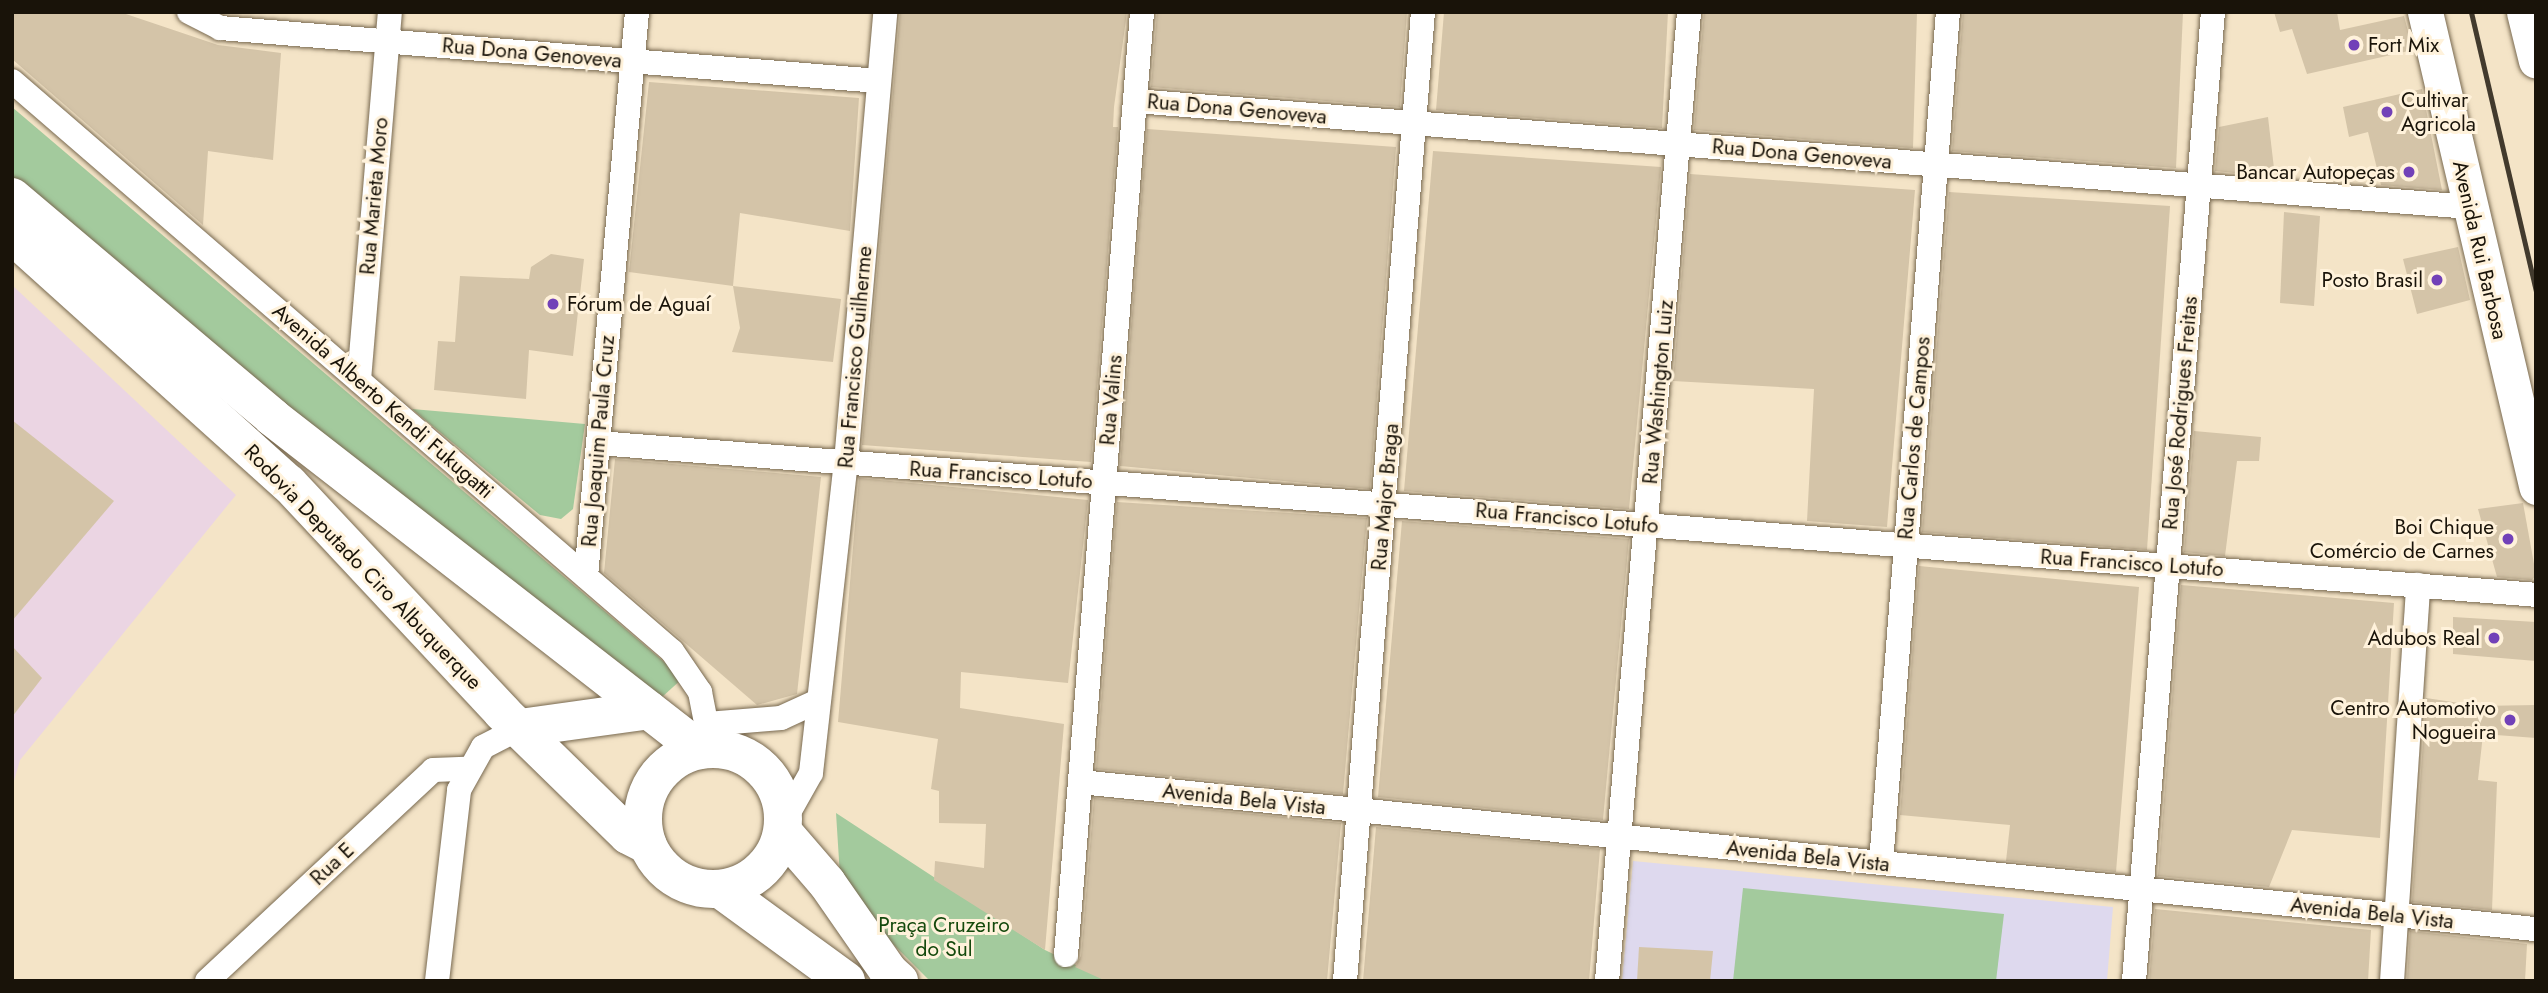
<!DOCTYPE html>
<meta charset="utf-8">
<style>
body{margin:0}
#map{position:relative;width:2548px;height:993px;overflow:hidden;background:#f4e4c7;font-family:Jost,sans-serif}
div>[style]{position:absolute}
.industrial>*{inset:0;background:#ebd5e3}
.education>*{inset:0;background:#ded9ee}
.green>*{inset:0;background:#a3ca9d}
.building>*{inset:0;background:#d4c4a8}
.roads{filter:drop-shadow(0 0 2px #786950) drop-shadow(0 0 2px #786950)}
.minor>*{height:24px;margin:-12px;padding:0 12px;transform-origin:12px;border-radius:12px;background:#fff}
.secondary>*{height:35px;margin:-17.5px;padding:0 17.5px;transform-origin:17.5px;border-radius:17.5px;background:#fff}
.primary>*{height:38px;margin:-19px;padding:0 19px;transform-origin:19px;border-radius:19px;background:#fff}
.primary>.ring{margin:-19px;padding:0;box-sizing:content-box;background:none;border:38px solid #fff;border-radius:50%}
.motorway>*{height:38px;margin:-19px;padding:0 19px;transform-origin:19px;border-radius:19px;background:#fff}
.rail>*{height:5px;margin:-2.5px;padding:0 2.5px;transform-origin:2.5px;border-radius:2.5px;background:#423a2d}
.dots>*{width:19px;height:19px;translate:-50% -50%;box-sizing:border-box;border:4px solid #fff2db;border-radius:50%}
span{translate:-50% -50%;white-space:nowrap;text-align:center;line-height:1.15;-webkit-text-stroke:6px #fff2db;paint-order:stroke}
.poi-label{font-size:21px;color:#191309}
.left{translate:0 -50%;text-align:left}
.right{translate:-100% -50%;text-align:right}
.street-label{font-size:21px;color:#191309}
.park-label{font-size:21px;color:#14490c}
.frame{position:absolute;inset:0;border:14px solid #191309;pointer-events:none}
</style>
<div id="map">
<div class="industrial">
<div style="clip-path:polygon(12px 285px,236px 495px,20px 760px,12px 788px)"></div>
</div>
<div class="education">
<div style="clip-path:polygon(1633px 861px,2113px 907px,2107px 981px,1622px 981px)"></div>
</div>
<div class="green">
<div style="clip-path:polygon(12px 107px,683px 678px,651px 707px,12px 176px)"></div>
<div style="clip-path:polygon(412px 409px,585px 424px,573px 509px,561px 519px,540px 515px)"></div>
<div style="clip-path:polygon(836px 813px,1045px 950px,1109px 981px,930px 981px,841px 892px)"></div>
<div style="clip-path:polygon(1743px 888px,2004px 914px,1996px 981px,1733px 981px)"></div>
</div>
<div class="building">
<div style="clip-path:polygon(12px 12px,120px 12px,218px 45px,281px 53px,273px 160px,208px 151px,203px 225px,12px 59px)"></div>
<div style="clip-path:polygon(900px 12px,1127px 12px,1114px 107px,1113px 127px,1118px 127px,1091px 462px,862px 445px)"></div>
<div style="clip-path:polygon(1157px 12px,1407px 12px,1400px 107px,1151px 87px)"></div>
<div style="clip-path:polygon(1444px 12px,1668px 12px,1662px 128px,1436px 110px)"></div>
<div style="clip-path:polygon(1704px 12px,1917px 12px,1913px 148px,1694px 130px)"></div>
<div style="clip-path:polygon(1963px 12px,2183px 12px,2176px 168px,1952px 151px)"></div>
<div style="clip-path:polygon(2274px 12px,2337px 12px,2340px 30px,2404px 16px,2413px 50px,2307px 74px,2292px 29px,2280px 32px)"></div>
<div style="clip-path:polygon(649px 82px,859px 98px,850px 231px,740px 213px,733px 286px,629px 272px)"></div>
<div style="clip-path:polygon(2422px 89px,2442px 190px,2381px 185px,2368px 132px,2349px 137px,2343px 107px)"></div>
<div style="clip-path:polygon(2268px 117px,2275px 177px,2215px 171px,2219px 127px)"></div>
<div style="clip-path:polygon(1147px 129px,1396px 147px,1370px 489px,1120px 466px)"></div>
<div style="clip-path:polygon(1433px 151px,1661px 167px,1629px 509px,1404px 491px)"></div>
<div style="clip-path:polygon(1690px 174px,1915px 190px,1887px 527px,1807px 521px,1814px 389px,1673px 381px)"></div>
<div style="clip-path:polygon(1949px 192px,2170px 206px,2147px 550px,1922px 532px)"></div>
<div style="clip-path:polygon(2284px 212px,2320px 216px,2314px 306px,2280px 303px)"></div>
<div style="clip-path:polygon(2458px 247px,2470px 300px,2417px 314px,2403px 259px)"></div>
<div style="clip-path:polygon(551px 254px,584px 259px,573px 356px,529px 350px,526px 399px,434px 390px,438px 341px,455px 342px,460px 276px,529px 279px,531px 267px)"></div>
<div style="clip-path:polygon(733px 286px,841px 299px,833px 362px,732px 352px,740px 328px)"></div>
<div style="clip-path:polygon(12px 420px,114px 501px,12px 621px)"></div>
<div style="clip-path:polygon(2194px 431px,2261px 437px,2259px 461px,2237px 461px,2225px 556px,2184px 552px)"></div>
<div style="clip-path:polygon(615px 459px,821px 477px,797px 694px,757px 705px,604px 573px)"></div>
<div style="clip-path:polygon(859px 478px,1088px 500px,1068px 683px,961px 672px,960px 708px,1064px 724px,1045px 950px,934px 880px,935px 861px,984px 868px,986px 824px,939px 823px,939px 791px,931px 789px,938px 739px,838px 722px)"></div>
<div style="clip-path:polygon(1117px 502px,1367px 518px,1343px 794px,1096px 769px)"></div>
<div style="clip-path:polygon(2523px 503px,2536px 575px,2532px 580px,2497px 577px,2478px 509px)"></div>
<div style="clip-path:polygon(1402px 521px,1629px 539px,1603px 820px,1378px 797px)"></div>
<div style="clip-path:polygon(1919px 566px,2139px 587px,2116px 872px,2006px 861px,2010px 825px,1900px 815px)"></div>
<div style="clip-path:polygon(2181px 585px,2394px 603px,2380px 838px,2292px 830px,2269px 887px,2158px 876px)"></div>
<div style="clip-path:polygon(2453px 617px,2536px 622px,2536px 661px,2453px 654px)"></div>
<div style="clip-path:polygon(12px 646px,42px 678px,12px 717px)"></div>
<div style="clip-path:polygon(2426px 698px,2479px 706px,2536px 705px,2536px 738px,2483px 734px,2478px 780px,2497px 782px,2492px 910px,2412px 902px)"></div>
<div style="clip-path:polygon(1094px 798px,1341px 823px,1327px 981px,1106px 981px,1075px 967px,1081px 956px)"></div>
<div style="clip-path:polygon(1376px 827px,1600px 849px,1589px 981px,1363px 981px)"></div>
<div style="clip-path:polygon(2155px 909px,2371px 930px,2368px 981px,2149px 981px)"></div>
<div style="clip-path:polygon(2410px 931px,2527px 944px,2525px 981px,2407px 981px)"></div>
<div style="clip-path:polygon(1639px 947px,1713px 951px,1710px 981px,1637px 981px)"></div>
</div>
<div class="roads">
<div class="minor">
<div style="left:189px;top:12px;width:35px;rotate:27deg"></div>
<div style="left:220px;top:28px;width:661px;rotate:4.6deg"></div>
<div style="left:12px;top:81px;width:872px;rotate:40.82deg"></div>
<div style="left:672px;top:651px;width:50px;rotate:55.7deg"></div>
<div style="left:700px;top:692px;width:57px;rotate:78.9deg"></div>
<div style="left:1135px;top:101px;width:1339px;rotate:4.54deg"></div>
<div style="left:359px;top:380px;width:369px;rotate:-85.2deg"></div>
<div style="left:598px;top:443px;width:1944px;rotate:4.48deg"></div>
<div style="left:586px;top:576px;width:566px;rotate:-84.83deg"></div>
<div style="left:707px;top:724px;width:74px;rotate:-4.6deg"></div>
<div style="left:781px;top:718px;width:41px;rotate:-24.7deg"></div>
<div style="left:1080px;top:782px;width:1463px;rotate:5.77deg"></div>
<div style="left:784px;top:821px;width:55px;rotate:-60.6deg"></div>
<div style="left:811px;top:773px;width:313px;rotate:-83.6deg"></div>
<div style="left:846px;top:462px;width:452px;rotate:-85deg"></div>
<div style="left:1881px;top:863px;width:854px;rotate:-85.5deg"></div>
<div style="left:1066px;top:955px;width:946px;rotate:-85.39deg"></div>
<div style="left:207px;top:981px;width:309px;rotate:-43deg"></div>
<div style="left:433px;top:770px;width:33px;rotate:-2deg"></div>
<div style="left:437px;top:981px;width:192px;rotate:-83.4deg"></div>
<div style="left:459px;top:790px;width:49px;rotate:-60.8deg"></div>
<div style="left:483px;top:747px;width:42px;rotate:-27.2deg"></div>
<div style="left:1345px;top:981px;width:972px;rotate:-85.4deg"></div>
<div style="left:1607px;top:981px;width:972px;rotate:-85.16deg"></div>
<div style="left:2134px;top:981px;width:972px;rotate:-85.34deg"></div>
<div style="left:2392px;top:981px;width:397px;rotate:-86.2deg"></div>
</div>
<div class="secondary">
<div style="left:2425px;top:12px;width:488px;rotate:76.8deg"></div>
<div style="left:2524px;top:12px;width:50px;rotate:76.2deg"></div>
</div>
<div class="primary">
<div style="left:12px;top:197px;width:341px;rotate:40.2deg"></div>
<div style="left:272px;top:417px;width:542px;rotate:37.88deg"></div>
<div style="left:12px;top:235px;width:372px;rotate:42deg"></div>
<div style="left:289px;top:484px;width:312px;rotate:46.9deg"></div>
<div style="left:502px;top:712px;width:176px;rotate:44.3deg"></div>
<div style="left:628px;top:835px;width:22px;rotate:27deg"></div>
<div style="left:520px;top:728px;width:130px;rotate:-7.9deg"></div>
<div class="ring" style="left:643px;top:749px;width:102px;height:102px"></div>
<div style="left:783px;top:832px;width:67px;rotate:49.2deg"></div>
<div style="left:827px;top:883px;width:119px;rotate:55.2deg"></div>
<div style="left:720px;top:889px;width:156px;rotate:36.1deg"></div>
</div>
<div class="motorway">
<div style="left:888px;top:971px;width:15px;rotate:42deg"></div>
</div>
</div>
<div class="rail">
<div style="left:2471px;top:12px;width:287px;rotate:76.9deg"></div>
</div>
<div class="dots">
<div style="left:2354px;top:45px;background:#7241b8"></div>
<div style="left:2387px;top:112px;background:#7241b8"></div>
<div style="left:2409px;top:172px;background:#7241b8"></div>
<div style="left:2437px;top:280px;background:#7241b8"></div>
<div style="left:553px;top:304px;background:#7241b8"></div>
<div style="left:2508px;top:539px;background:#7241b8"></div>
<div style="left:2494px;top:638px;background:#7241b8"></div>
<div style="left:2510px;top:720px;background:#7241b8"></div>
</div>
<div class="poi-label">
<span class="left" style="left:2368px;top:45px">Fort Mix</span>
<span class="left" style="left:2401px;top:112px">Cultivar<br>Agricola</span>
<span class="right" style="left:2395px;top:172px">Bancar Autopeças</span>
<span class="right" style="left:2423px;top:280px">Posto Brasil</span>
<span class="left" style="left:567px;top:304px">Fórum de Aguaí</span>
<span class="right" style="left:2494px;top:539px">Boi Chique<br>Comércio de Carnes</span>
<span class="right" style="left:2480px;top:638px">Adubos Real</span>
<span class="right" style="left:2496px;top:720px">Centro Automotivo<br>Nogueira</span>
</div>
<div class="street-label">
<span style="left:532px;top:53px;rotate:5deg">Rua Dona Genoveva</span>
<span style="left:1237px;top:109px;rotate:5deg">Rua Dona Genoveva</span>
<span style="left:1802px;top:154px;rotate:5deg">Rua Dona Genoveva</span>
<span style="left:374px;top:196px;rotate:-85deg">Rua Marieta Moro</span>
<span style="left:2480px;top:250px;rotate:77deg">Avenida Rui Barbosa</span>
<span style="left:855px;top:357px;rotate:-85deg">Rua Francisco Guilherme</span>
<span style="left:1658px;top:392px;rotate:-85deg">Rua Washington Luiz</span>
<span style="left:1111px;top:400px;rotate:-85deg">Rua Valins</span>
<span style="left:383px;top:401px;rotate:41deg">Avenida Alberto Kendi Fukugatti</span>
<span style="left:2180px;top:413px;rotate:-85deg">Rua José Rodrigues Freitas</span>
<span style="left:1914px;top:438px;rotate:-85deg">Rua Carlos de Campos</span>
<span style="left:598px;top:441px;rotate:-85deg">Rua Joaquim Paula Cruz</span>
<span style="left:1001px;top:475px;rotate:4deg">Rua Francisco Lotufo</span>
<span style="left:1385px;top:497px;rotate:-85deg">Rua Major Braga</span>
<span style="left:1567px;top:518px;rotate:5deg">Rua Francisco Lotufo</span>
<span style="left:2132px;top:563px;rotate:4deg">Rua Francisco Lotufo</span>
<span style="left:363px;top:567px;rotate:46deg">Rodovia Deputado Ciro Albuquerque</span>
<span style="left:1244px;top:799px;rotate:6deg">Avenida Bela Vista</span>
<span style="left:1808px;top:856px;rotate:6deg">Avenida Bela Vista</span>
<span style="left:332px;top:864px;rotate:-43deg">Rua E</span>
<span style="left:2372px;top:913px;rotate:6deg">Avenida Bela Vista</span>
</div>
<div class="park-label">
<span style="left:944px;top:937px">Praça Cruzeiro<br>do Sul</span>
</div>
<div class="frame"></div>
</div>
